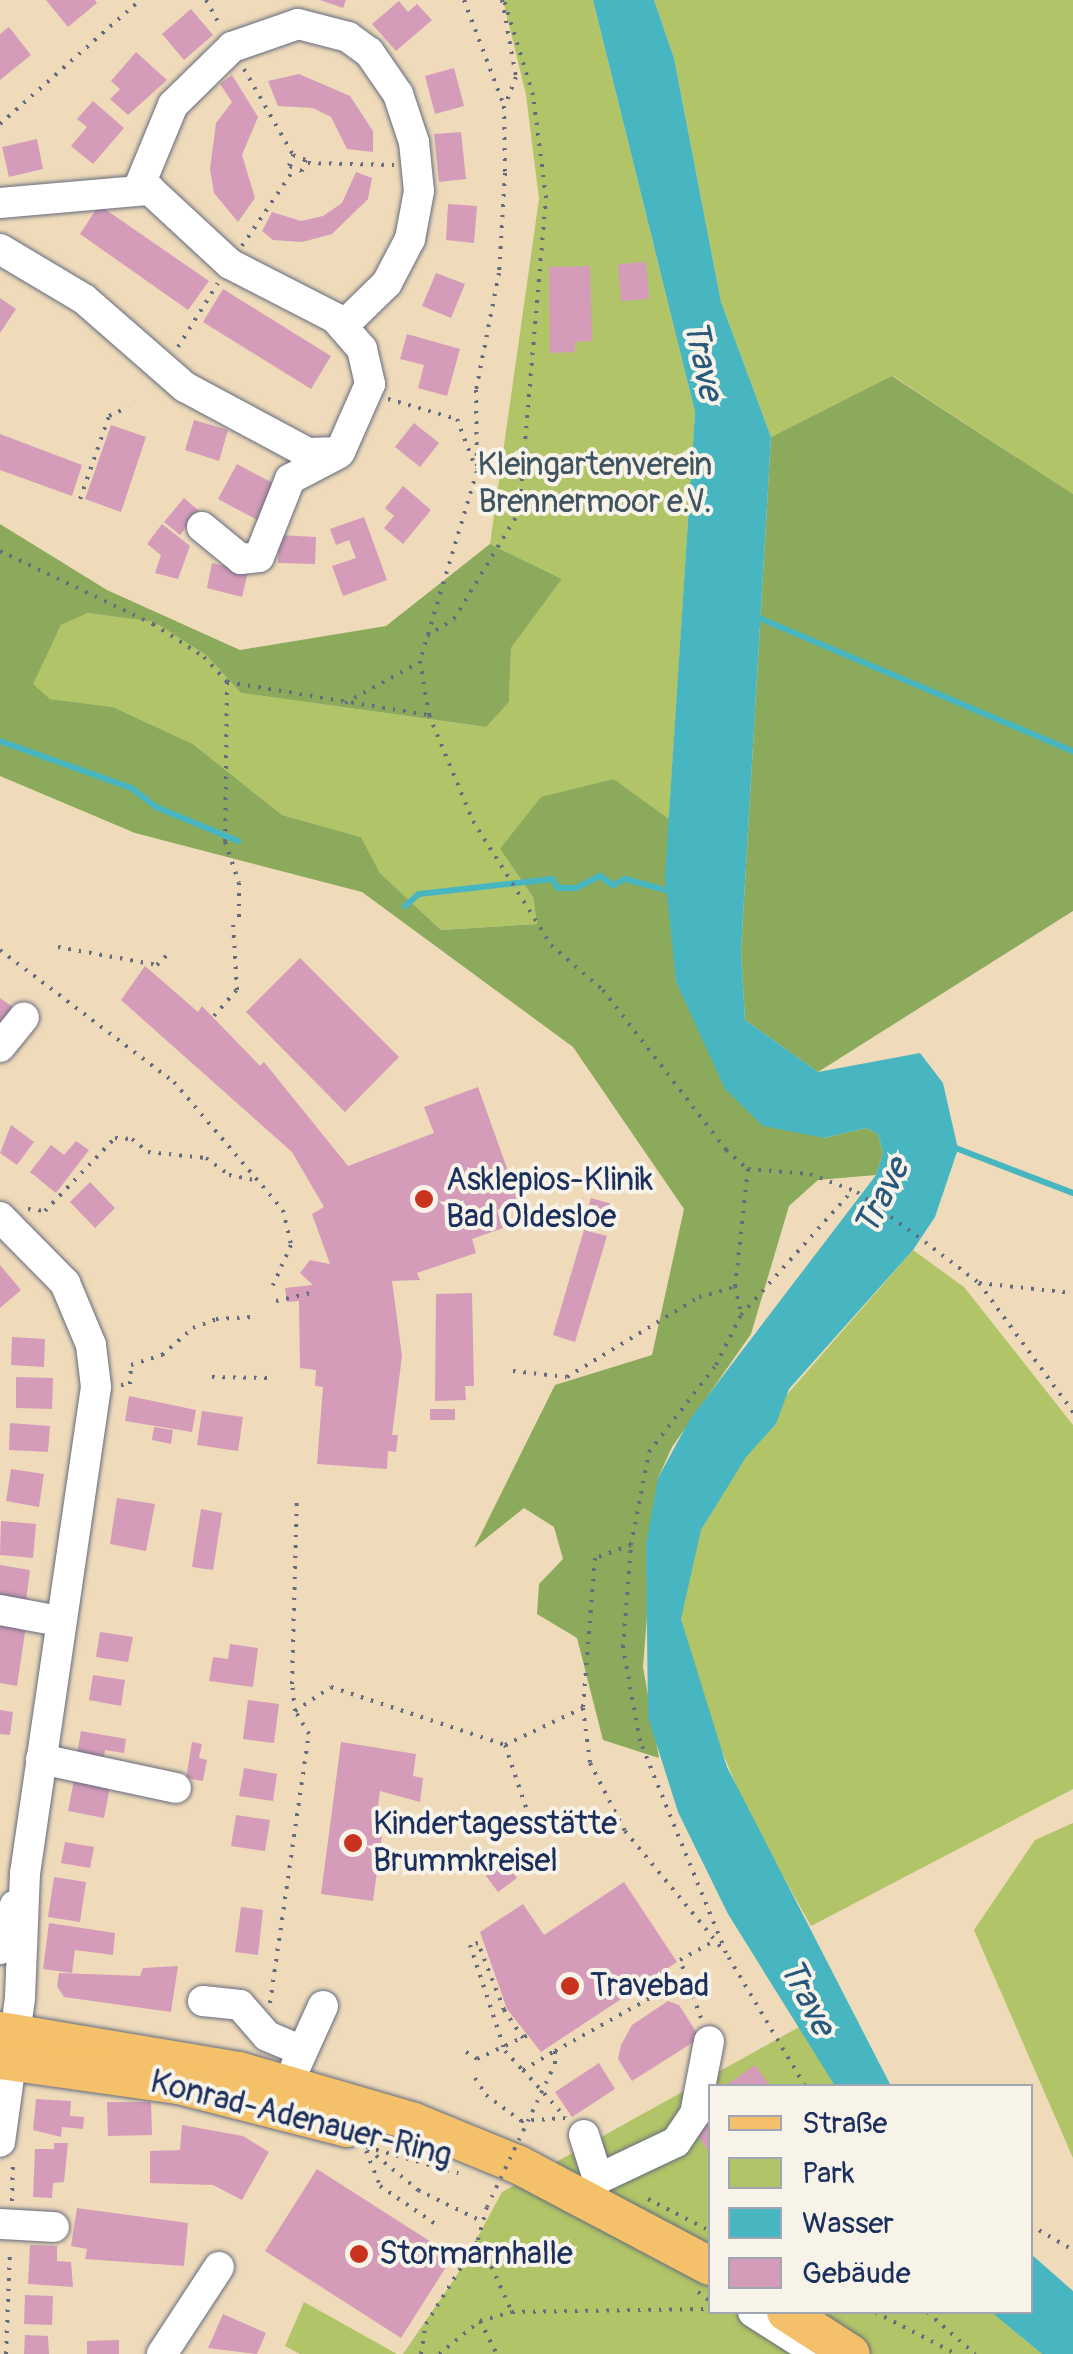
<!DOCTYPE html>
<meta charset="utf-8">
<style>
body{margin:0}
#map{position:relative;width:1073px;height:2354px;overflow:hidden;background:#efdbba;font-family:Pangolin,sans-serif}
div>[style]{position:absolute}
.green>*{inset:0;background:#b1c467}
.forest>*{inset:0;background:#8caa5c}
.water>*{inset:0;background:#48b6c1}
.stream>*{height:6px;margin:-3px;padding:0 3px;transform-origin:3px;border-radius:3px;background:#48b6c1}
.building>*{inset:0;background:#d49cb9}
.path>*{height:4px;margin-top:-2px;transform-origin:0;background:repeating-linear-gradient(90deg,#656b7e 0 2.5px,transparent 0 10.5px)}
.roads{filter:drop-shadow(0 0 2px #656b7e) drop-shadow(0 0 2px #656b7e)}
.minor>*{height:30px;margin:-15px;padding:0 15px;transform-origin:15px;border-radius:15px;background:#fff}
.major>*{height:38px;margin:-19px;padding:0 19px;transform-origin:19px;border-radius:19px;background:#f4c16a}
.path-bridge>*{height:4px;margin-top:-2px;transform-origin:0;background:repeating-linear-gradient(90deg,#656b7e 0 2.5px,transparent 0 10.5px)}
.dots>*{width:28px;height:28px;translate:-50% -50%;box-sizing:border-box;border:5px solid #f7f3e8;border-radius:50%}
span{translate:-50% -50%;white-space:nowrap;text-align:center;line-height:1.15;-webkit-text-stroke:8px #f7f3e8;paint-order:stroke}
.park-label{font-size:32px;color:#405460}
.poi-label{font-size:32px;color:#1b2f5e}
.left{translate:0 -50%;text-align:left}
.street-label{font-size:32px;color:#1b2f5e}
.water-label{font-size:35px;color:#28587c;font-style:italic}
.legend{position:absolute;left:708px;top:2084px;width:325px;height:230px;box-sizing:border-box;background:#f7f3e8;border:2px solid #9fa5b1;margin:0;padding:12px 18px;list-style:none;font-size:30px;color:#1b2f5e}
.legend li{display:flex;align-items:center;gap:20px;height:50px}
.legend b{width:50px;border:2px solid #9fa5b1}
</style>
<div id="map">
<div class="green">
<div style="clip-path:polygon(503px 0,593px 0,695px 412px,669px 819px,614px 779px,500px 849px,533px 897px,537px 924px,441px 930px,380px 873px,361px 837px,282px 815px,193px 744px,113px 707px,50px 699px,32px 684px,61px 625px,88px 613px,154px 622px,206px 655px,241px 693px,485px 727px,509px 702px,511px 648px,562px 579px,490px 544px,539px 199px,526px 95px)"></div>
<div style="clip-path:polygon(654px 0,1073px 0,1073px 494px,893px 376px,771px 437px,721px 302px,674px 58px)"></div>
<div style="clip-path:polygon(913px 1250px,964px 1287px,1073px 1425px,1073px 1789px,811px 1926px,747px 1812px,702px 1702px,681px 1620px,687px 1574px,701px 1530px,745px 1457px,776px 1424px,778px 1405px)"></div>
<div style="clip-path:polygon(1073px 1823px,1073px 2158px,974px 1930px,1035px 1840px)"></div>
<div style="clip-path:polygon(801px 2026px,835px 2086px,710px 2086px,710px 2312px,991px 2312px,1042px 2354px,403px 2354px,457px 2275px,502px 2192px)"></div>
<div style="clip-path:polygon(304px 2302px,397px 2354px,300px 2354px,285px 2346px)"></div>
</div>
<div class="forest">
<div style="clip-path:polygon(892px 376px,1073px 494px,1073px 911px,818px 1072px,745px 1020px,741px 951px,771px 437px)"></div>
<div style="clip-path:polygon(0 524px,107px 590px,240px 650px,386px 626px,490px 544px,562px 579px,511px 648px,509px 702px,486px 727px,241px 693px,206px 655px,154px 622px,88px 613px,61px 625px,33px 684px,50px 699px,113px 707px,193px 744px,282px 815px,361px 837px,380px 873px,441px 930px,537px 924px,533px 897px,500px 849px,541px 797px,614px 779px,669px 819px,676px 982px,824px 1138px,866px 1128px,878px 1134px,883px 1153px,876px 1175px,818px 1180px,789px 1206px,751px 1334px,672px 1447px,658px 1478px,643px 1667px,659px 1758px,603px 1740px,577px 1638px,537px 1614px,539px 1584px,563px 1559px,554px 1527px,524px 1508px,474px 1548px,555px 1385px,652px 1355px,684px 1209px,573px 1047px,362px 892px,135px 833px,0 776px)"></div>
</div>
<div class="water">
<div style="clip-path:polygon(593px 0,654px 0,674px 58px,721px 302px,771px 437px,741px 951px,745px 1020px,818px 1072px,920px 1053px,943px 1083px,958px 1149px,935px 1217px,913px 1250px,789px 1389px,776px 1424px,746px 1457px,701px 1530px,681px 1619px,727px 1767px,891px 2086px,835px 2086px,728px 1914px,678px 1812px,648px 1717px,646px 1545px,658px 1478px,690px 1419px,876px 1175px,883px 1153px,878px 1134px,866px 1128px,824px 1138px,763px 1126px,725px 1089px,676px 982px,665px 876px,695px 412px)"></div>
<div style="clip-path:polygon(1031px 2254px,1073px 2291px,1073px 2354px,1042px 2354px,991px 2312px,1030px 2312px)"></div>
</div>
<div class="stream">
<div style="left:752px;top:615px;width:349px;rotate:23deg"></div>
<div style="left:0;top:741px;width:139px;rotate:19.7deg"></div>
<div style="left:131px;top:788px;width:31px;rotate:37deg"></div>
<div style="left:156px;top:807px;width:89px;rotate:22.5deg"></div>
<div style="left:405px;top:906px;width:18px;rotate:-41deg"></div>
<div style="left:419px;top:894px;width:134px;rotate:-6.4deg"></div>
<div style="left:552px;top:879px;width:11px;rotate:56deg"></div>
<div style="left:558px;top:888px;width:18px"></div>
<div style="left:576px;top:888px;width:27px;rotate:-27deg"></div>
<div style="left:600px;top:876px;width:16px;rotate:35deg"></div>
<div style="left:613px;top:885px;width:13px;rotate:-27deg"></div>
<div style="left:625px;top:879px;width:50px;rotate:15.2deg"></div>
<div style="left:953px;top:1147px;width:129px;rotate:21deg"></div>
</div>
<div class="building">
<div style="clip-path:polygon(46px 0,95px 0,97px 3px,68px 27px)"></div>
<div style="clip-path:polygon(320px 0,346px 0,343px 8px)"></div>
<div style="clip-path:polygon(399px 1px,408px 12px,417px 4px,432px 20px,396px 51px,372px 24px)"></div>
<div style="clip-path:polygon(191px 9px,213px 35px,184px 60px,162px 34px)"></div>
<div style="clip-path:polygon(9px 27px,31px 55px,0 80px,0 34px)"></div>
<div style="clip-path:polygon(136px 52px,167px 80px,128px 115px,110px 99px,120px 89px,111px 81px)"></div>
<div style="clip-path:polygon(454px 68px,464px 106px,435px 114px,425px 76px)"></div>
<div style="clip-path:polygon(299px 74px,350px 96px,373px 131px,373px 152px,347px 149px,331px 117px,313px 108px,278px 106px,268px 81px)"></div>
<div style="clip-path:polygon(232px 75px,258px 117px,242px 155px,255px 198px,238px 222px,214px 193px,210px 169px,216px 123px,232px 102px,220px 84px)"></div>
<div style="clip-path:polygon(93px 101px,124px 128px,93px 164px,71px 146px,87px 127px,77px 119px)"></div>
<div style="clip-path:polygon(461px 132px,466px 179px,439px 182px,434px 134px)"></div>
<div style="clip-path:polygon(37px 139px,43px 169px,9px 177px,2px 147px)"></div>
<div style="clip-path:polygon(356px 172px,372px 178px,368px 199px,332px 234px,302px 242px,273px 240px,262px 231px,272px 212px,301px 221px,323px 216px,342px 203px)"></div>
<div style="clip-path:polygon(448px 204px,477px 206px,474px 243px,446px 240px)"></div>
<div style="clip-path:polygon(99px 205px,209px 281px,188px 310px,80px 234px)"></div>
<div style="clip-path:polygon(646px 262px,649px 299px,621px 301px,618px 264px)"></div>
<div style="clip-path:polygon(590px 266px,592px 341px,575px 342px,575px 352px,550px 353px,549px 267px)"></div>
<div style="clip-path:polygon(436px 273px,465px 284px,451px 318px,422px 306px)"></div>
<div style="clip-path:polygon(223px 289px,331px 356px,311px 389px,203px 322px)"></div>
<div style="clip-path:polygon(0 298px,16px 309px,0 333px)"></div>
<div style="clip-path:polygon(407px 334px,460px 349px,447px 396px,418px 388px,424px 365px,400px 359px)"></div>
<div style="clip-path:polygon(194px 420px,228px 430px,219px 461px,185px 450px)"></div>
<div style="clip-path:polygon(414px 423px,439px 443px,420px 467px,395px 447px)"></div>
<div style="clip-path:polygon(111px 425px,146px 437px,121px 512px,85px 499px)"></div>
<div style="clip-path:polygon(0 434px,82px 465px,72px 496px,0 470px)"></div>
<div style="clip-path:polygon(237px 464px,280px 487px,261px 522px,218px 499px)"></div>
<div style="clip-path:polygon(403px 486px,431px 510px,403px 544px,384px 528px,394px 516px,385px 508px)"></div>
<div style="clip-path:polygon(184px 498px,199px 511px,180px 535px,164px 522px)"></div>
<div style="clip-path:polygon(364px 517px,387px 580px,343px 596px,332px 566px,356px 558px,349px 540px,336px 545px,330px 529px)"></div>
<div style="clip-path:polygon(162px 524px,190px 546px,178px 579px,155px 573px,161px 555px,147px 544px)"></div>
<div style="clip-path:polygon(279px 535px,316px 537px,315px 564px,278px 563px)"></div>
<div style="clip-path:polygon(212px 563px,248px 572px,242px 597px,207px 588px)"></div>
<div style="clip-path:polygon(300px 958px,399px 1057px,345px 1112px,246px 1012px)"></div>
<div style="clip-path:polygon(145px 966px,198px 1012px,202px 1006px,260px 1066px,264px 1062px,348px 1166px,434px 1133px,424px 1107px,478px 1087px,519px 1202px,497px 1210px,503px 1228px,472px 1239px,476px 1253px,417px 1273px,420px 1280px,392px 1281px,402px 1356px,392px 1435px,398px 1435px,396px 1452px,388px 1451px,387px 1469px,317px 1464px,323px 1387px,315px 1386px,316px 1370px,300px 1368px,299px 1301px,287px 1302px,285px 1288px,313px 1285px,300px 1273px,310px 1260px,330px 1264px,312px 1214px,324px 1207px,292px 1152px,121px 1000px)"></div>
<div style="clip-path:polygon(0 998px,17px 1010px,0 1034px)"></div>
<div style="clip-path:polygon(11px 1125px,34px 1142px,17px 1165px,0 1153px)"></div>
<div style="clip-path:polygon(76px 1141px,89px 1150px,56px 1193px,30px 1172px,51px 1145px,64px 1155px)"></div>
<div style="clip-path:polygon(90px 1182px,115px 1208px,95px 1228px,70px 1202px)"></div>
<div style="clip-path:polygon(591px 1198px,612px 1204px,606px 1221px,586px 1215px)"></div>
<div style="clip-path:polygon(584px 1230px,607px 1236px,575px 1342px,553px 1335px)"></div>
<div style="clip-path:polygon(0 1265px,21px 1290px,0 1308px)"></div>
<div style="clip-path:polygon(472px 1293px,474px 1386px,465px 1386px,466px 1400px,435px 1401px,436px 1294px)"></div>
<div style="clip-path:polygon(12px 1337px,45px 1339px,44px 1367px,11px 1365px)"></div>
<div style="clip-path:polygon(16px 1377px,53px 1378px,52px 1409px,16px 1408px)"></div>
<div style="clip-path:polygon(129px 1396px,196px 1410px,192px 1432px,125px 1421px)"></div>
<div style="clip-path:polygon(430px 1409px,455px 1409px,455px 1420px,430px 1420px)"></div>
<div style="clip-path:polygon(202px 1411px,243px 1417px,238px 1451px,197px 1445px)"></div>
<div style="clip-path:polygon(10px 1423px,50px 1426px,48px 1452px,9px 1450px)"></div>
<div style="clip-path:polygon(154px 1427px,173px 1430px,171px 1444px,152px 1440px)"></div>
<div style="clip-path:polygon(11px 1469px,44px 1474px,39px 1507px,6px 1501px)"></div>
<div style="clip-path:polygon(117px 1498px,155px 1504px,146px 1551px,110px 1544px)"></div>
<div style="clip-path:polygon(201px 1509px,222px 1513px,213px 1570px,192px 1567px)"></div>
<div style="clip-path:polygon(1px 1521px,36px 1524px,33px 1558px,0 1555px)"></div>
<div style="clip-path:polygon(0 1565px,30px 1570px,26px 1601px,0 1597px)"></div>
<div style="clip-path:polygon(0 1615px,27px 1619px,17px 1686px,0 1683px)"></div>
<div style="clip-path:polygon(100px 1632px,133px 1637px,128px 1662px,96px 1657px)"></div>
<div style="clip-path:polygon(230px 1644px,258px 1648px,253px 1687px,209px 1681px,213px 1657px,228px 1659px)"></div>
<div style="clip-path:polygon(93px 1675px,125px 1680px,121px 1706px,89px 1700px)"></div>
<div style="clip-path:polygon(248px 1700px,279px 1704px,274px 1743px,243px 1739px)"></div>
<div style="clip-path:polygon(0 1710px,13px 1712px,10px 1735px,0 1734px)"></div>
<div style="clip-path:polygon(81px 1731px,126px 1739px,124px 1753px,105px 1750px,103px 1764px,76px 1760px)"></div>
<div style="clip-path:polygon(192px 1742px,202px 1744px,199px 1758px,207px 1760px,203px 1781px,186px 1778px)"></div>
<div style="clip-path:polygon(341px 1742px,416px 1754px,413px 1776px,423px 1778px,420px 1802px,380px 1791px,377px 1813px,385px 1814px,373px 1901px,321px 1894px)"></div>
<div style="clip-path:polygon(244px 1768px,277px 1774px,273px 1801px,239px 1796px)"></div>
<div style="clip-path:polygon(76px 1770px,112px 1776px,104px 1818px,68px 1811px)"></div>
<div style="clip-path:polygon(236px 1815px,270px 1820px,265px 1851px,231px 1846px)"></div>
<div style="clip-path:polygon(65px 1842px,94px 1847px,90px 1868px,61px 1863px)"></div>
<div style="clip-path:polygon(501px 1858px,517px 1878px,498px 1892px,483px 1872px)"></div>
<div style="clip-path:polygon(54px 1877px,86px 1882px,80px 1922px,48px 1917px)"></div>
<div style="clip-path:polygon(624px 1882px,677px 1962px,541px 2052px,507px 2009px,480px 1932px,523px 1904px,544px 1935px)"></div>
<div style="clip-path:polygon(241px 1907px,263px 1910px,258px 1955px,235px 1952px)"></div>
<div style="clip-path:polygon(49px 1923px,115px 1933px,113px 1955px,75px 1950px,72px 1973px,43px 1969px)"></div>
<div style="clip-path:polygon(178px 1966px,171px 2012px,64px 1997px,57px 1986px,59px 1973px,140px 1976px,143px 1968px)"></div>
<div style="clip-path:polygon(668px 2001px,679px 2005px,700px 2038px,632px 2081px,618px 2059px,621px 2045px,632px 2025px)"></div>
<div style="clip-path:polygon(599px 2063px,615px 2089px,572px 2117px,555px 2092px)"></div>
<div style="clip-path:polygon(755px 2065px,770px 2086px,725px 2086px)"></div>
<div style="clip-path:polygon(710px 2097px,710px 2153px,692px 2127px)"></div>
<div style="clip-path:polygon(36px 2099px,71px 2101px,70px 2116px,84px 2117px,83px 2129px,62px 2127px,61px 2137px,33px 2130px)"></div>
<div style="clip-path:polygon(107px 2102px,151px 2102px,152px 2135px,108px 2136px)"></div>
<div style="clip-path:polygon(182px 2125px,243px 2136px,269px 2152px,242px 2200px,213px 2185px,150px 2183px,150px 2151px,180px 2150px)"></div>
<div style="clip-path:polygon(54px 2143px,68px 2143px,64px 2182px,53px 2183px,52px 2198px,33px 2197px,35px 2149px,54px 2149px)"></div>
<div style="clip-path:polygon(317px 2169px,453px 2256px,401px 2338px,265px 2251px)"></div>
<div style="clip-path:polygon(77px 2208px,188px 2223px,184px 2266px,85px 2259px,87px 2249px,71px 2246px)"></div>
<div style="clip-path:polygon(30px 2245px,57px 2246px,57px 2261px,71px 2262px,73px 2287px,28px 2284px)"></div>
<div style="clip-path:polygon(25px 2295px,53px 2296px,52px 2325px,24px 2324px)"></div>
<div style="clip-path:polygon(223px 2314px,266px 2333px,257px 2354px,208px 2348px)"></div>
<div style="clip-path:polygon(25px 2335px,48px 2336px,49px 2354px,24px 2354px)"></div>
<div style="clip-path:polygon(119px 2340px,119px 2354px,87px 2354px,87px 2341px)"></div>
</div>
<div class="path">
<div style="left:206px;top:0;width:29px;rotate:61deg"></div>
<div style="left:464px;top:0;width:113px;rotate:69.3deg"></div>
<div style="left:504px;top:106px;width:67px;rotate:89.1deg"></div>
<div style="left:505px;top:173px;width:100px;rotate:93.4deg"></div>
<div style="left:499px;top:273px;width:119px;rotate:101.1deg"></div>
<div style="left:476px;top:390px;width:81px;rotate:89.3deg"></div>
<div style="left:477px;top:471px;width:198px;rotate:106.7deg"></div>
<div style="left:420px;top:661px;width:55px;rotate:80.5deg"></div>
<div style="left:429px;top:715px;width:115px;rotate:67.5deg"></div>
<div style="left:473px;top:821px;width:146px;rotate:57.8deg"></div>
<div style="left:551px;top:945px;width:69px;rotate:40.9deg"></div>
<div style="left:603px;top:990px;width:202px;rotate:52.4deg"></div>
<div style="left:726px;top:1150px;width:29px;rotate:41deg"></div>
<div style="left:748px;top:1169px;width:118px;rotate:96.3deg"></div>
<div style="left:735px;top:1286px;width:30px;rotate:78deg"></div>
<div style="left:502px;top:0;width:78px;rotate:79.7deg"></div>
<div style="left:516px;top:77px;width:31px;rotate:111deg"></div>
<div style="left:244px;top:69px;width:99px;rotate:60.3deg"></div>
<div style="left:293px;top:155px;width:14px;rotate:21deg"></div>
<div style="left:306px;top:160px;width:12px;rotate:110deg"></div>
<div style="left:302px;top:171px;width:14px;rotate:-159deg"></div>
<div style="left:289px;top:166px;width:12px;rotate:-70deg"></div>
<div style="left:0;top:124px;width:187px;rotate:-41.5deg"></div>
<div style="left:308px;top:163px;width:86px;rotate:1.3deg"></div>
<div style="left:242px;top:246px;width:91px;rotate:-55.8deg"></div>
<div style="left:178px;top:347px;width:75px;rotate:-58deg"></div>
<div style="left:388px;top:399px;width:72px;rotate:16.2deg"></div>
<div style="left:457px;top:419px;width:53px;rotate:69.2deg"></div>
<div style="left:80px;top:499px;width:88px;rotate:-70.7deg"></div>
<div style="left:109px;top:416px;width:21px;rotate:-25deg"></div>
<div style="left:0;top:551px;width:170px;rotate:25.5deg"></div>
<div style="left:153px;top:624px;width:61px;rotate:32.9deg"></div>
<div style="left:204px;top:657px;width:34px;rotate:47deg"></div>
<div style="left:227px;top:682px;width:205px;rotate:9.3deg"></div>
<div style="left:427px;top:636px;width:32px;rotate:-32deg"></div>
<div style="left:454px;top:619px;width:125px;rotate:-58.7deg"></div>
<div style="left:519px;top:512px;width:315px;rotate:-85.1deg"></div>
<div style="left:546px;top:198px;width:104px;rotate:-97.2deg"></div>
<div style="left:533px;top:95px;width:99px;rotate:-107deg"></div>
<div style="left:227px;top:682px;width:160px;rotate:90.7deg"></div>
<div style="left:225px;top:842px;width:43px;rotate:71.1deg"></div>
<div style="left:239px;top:883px;width:40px;rotate:90deg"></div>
<div style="left:345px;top:703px;width:85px;rotate:-28.7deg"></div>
<div style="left:58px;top:947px;width:101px;rotate:10.3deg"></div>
<div style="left:157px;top:965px;width:13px;rotate:-45deg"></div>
<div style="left:0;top:950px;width:218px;rotate:37.2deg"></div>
<div style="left:174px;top:1082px;width:168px;rotate:49.6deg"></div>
<div style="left:283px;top:1210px;width:36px;rotate:77deg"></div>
<div style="left:291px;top:1245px;width:51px;rotate:114.1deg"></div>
<div style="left:214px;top:1016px;width:35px;rotate:-49deg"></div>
<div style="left:237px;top:990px;width:68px;rotate:-93.4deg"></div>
<div style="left:748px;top:1169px;width:62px;rotate:4.6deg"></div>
<div style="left:810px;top:1174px;width:50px;rotate:21deg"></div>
<div style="left:857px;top:1192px;width:84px;rotate:36.3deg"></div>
<div style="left:925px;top:1242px;width:68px;rotate:37.2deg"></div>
<div style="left:979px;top:1283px;width:160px;rotate:53.9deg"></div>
<div style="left:28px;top:1209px;width:17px;rotate:7deg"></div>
<div style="left:45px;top:1211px;width:101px;rotate:-46.2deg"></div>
<div style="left:115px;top:1138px;width:17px;rotate:3deg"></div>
<div style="left:132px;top:1139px;width:21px;rotate:39deg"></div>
<div style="left:148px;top:1152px;width:58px;rotate:5.9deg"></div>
<div style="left:206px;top:1158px;width:29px;rotate:36deg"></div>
<div style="left:229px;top:1175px;width:31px;rotate:11deg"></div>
<div style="left:979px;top:1283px;width:95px;rotate:6.1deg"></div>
<div style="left:276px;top:1301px;width:39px;rotate:-13deg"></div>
<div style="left:513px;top:1371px;width:54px;rotate:6.3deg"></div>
<div style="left:567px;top:1377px;width:154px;rotate:-31.2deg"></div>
<div style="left:699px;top:1297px;width:36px;rotate:-16deg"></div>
<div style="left:212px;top:1377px;width:59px;rotate:1deg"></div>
<div style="left:121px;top:1385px;width:9px;rotate:-6deg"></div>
<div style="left:130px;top:1384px;width:19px;rotate:-87deg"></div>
<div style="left:131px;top:1365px;width:33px;rotate:-18deg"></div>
<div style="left:162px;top:1355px;width:41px;rotate:-41.1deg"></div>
<div style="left:193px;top:1328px;width:25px;rotate:-21deg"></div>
<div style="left:216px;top:1319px;width:37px;rotate:-3deg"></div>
<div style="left:631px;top:1545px;width:38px;rotate:160deg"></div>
<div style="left:595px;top:1558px;width:150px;rotate:94.6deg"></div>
<div style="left:583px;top:1708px;width:55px;rotate:82.7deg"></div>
<div style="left:590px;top:1763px;width:76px;rotate:62.8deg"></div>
<div style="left:625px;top:1831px;width:154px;rotate:50.5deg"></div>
<div style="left:295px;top:1711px;width:43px;rotate:-33.7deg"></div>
<div style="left:331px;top:1687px;width:183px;rotate:18.4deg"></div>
<div style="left:505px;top:1745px;width:86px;rotate:-25.4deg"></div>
<div style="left:505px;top:1745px;width:84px;rotate:71.4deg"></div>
<div style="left:270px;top:2003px;width:272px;rotate:-81.8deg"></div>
<div style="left:309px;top:1734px;width:27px;rotate:-121deg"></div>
<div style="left:295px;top:1711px;width:27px;rotate:-96deg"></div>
<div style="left:292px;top:1684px;width:189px;rotate:-88.5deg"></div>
<div style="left:701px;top:2018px;width:62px;rotate:-109.9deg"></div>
<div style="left:680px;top:1960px;width:38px;rotate:-29deg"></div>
<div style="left:523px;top:2038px;width:34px;rotate:-124deg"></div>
<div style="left:504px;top:2010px;width:72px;rotate:-111.2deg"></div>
<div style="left:478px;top:1943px;width:8px;rotate:166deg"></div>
<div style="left:470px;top:1945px;width:112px;rotate:71.7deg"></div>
<div style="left:505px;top:2051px;width:26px;rotate:47deg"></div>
<div style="left:523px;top:2070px;width:37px;rotate:-31deg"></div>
<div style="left:466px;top:2052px;width:13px;rotate:32deg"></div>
<div style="left:477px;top:2059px;width:56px;rotate:-25.2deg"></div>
<div style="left:555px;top:2064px;width:13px;rotate:-90deg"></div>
<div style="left:555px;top:2051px;width:152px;rotate:-29.1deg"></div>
<div style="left:523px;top:2070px;width:64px;rotate:48.1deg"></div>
<div style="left:475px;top:2078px;width:20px;rotate:57deg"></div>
<div style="left:486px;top:2095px;width:44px;rotate:36.6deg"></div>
<div style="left:521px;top:2121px;width:45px;rotate:-3.8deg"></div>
<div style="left:805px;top:2086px;width:155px;rotate:-120.7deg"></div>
<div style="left:726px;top:1953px;width:229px;rotate:-112.1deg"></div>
<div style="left:640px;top:1741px;width:96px;rotate:-100.3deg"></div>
<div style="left:623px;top:1647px;width:102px;rotate:-85.5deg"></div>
<div style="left:631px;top:1545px;width:95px;rotate:-79deg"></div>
<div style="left:649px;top:1452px;width:110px;rotate:-52.4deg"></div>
<div style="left:716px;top:1365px;width:56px;rotate:-63.4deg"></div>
<div style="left:741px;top:1315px;width:166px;rotate:-48.2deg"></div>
<div style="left:366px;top:2147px;width:96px;rotate:15.8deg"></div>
<div style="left:368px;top:2149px;width:65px;rotate:39.4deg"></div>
<div style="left:418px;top:2190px;width:70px;rotate:26.2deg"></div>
<div style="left:366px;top:2151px;width:38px;rotate:68deg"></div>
<div style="left:380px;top:2186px;width:69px;rotate:34.4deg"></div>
<div style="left:648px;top:2199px;width:65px;rotate:27.3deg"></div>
<div style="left:12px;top:2201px;width:41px;rotate:-88.6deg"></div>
<div style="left:1030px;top:2225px;width:50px;rotate:30.2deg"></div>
<div style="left:487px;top:2257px;width:60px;rotate:65.6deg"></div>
<div style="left:512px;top:2312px;width:198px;rotate:-0.9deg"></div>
<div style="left:698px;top:2292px;width:15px;rotate:37deg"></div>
<div style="left:875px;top:2312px;width:91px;rotate:27.4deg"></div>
<div style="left:927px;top:2312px;width:64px;rotate:41.2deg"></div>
<div style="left:480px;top:2321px;width:37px;rotate:63deg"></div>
<div style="left:6px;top:2354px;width:104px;rotate:-87.8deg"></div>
<div style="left:421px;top:2354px;width:30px;rotate:-81deg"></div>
<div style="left:426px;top:2324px;width:99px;rotate:-58.2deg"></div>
<div style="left:478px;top:2240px;width:34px;rotate:-75deg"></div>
<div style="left:439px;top:2354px;width:53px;rotate:-38.8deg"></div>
<div style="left:480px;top:2321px;width:33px;rotate:-16deg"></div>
</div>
<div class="roads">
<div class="minor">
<div style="left:139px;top:187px;width:89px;rotate:-67.5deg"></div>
<div style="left:173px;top:105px;width:83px;rotate:-44.5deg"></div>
<div style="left:232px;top:47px;width:70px;rotate:-19.2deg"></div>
<div style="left:298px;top:24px;width:52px;rotate:14.6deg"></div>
<div style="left:348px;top:37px;width:26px;rotate:36deg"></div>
<div style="left:369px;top:52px;width:51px;rotate:55.4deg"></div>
<div style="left:398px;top:94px;width:51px;rotate:71.6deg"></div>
<div style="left:414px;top:142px;width:49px;rotate:84.2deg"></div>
<div style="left:419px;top:191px;width:49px;rotate:100.6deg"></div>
<div style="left:410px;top:239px;width:50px;rotate:117.6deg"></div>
<div style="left:387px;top:283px;width:60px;rotate:135.7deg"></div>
<div style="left:0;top:203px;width:151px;rotate:-5deg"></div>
<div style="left:150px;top:190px;width:109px;rotate:42.8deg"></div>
<div style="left:230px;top:264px;width:118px;rotate:27.2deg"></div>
<div style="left:335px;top:318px;width:41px;rotate:48.9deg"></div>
<div style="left:362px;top:349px;width:36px;rotate:77deg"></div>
<div style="left:370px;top:384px;width:74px;rotate:113.8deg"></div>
<div style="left:0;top:249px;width:98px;rotate:30.8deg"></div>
<div style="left:84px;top:299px;width:134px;rotate:41.1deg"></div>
<div style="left:185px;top:387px;width:140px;rotate:28.2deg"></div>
<div style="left:308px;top:453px;width:32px;rotate:-2deg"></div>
<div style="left:202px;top:527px;width:50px;rotate:39.4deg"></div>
<div style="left:241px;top:559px;width:18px;rotate:-6deg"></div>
<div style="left:259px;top:557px;width:84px;rotate:-68.3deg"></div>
<div style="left:290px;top:479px;width:54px;rotate:-27.5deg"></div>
<div style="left:0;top:1047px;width:38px;rotate:-51deg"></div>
<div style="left:0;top:1217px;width:93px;rotate:45.4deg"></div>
<div style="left:65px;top:1283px;width:67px;rotate:67.2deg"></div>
<div style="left:91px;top:1345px;width:42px;rotate:83.2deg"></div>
<div style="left:96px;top:1387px;width:491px;rotate:98.3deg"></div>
<div style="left:25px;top:1873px;width:125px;rotate:92.3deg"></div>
<div style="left:20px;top:1998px;width:145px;rotate:97.9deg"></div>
<div style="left:0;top:1610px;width:60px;rotate:10.6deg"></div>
<div style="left:41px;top:1759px;width:138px;rotate:12.1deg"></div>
<div style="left:0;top:1949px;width:46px;rotate:-71.2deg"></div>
<div style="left:203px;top:2001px;width:37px;rotate:6deg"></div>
<div style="left:240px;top:2005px;width:41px;rotate:48.9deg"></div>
<div style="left:267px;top:2036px;width:36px;rotate:23deg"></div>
<div style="left:295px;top:2068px;width:68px;rotate:-65.7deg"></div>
<div style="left:584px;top:2135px;width:46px;rotate:72.3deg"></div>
<div style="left:598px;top:2179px;width:15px;rotate:122deg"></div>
<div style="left:598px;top:2179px;width:86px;rotate:-25.4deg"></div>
<div style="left:676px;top:2142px;width:34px;rotate:-56deg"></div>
<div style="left:695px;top:2114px;width:74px;rotate:-79.1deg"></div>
<div style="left:0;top:2224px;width:54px;rotate:3.2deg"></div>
<div style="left:753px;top:2312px;width:62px;rotate:32.4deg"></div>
<div style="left:162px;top:2354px;width:104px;rotate:-56.8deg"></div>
</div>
<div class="major">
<div style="left:0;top:2031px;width:242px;rotate:9.5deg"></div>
<div style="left:239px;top:2071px;width:182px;rotate:16.2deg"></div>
<div style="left:414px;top:2122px;width:113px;rotate:22.3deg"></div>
<div style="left:519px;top:2165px;width:216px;rotate:27.9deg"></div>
<div style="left:0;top:2060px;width:181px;rotate:8deg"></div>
<div style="left:179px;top:2085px;width:174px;rotate:14.3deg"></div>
<div style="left:786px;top:2312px;width:77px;rotate:32.9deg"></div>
</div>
</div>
<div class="path-bridge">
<div style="left:487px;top:2207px;width:158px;rotate:-64.6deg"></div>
</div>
<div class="dots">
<div style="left:424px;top:1199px;background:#c8321e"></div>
<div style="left:353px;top:1843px;background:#c8321e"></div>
<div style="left:570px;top:1986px;background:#c8321e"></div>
<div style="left:359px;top:2254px;background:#c8321e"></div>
</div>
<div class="park-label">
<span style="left:595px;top:484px">Kleingartenverein<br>Brennermoor e.V.</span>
</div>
<div class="poi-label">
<span class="left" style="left:446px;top:1199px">Asklepios-Klinik<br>Bad Oldesloe</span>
<span class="left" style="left:373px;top:1843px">Kindertagesstätte<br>Brummkreisel</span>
<span class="left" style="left:590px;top:1986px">Travebad</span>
<span class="left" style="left:379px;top:2254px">Stormarnhalle</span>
</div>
<div class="street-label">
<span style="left:301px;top:2119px;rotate:14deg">Konrad-Adenauer-Ring</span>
</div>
<div class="water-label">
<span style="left:703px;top:360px;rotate:78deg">Trave</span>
<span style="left:882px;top:1197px;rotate:-63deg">Trave</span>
<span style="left:807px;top:1997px;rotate:63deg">Trave</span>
</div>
<ul class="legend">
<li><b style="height:12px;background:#f4c16a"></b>Straße</li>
<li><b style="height:28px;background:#b1c467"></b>Park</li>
<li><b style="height:28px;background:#48b6c1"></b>Wasser</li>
<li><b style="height:28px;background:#d49cb9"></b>Gebäude</li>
</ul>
</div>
